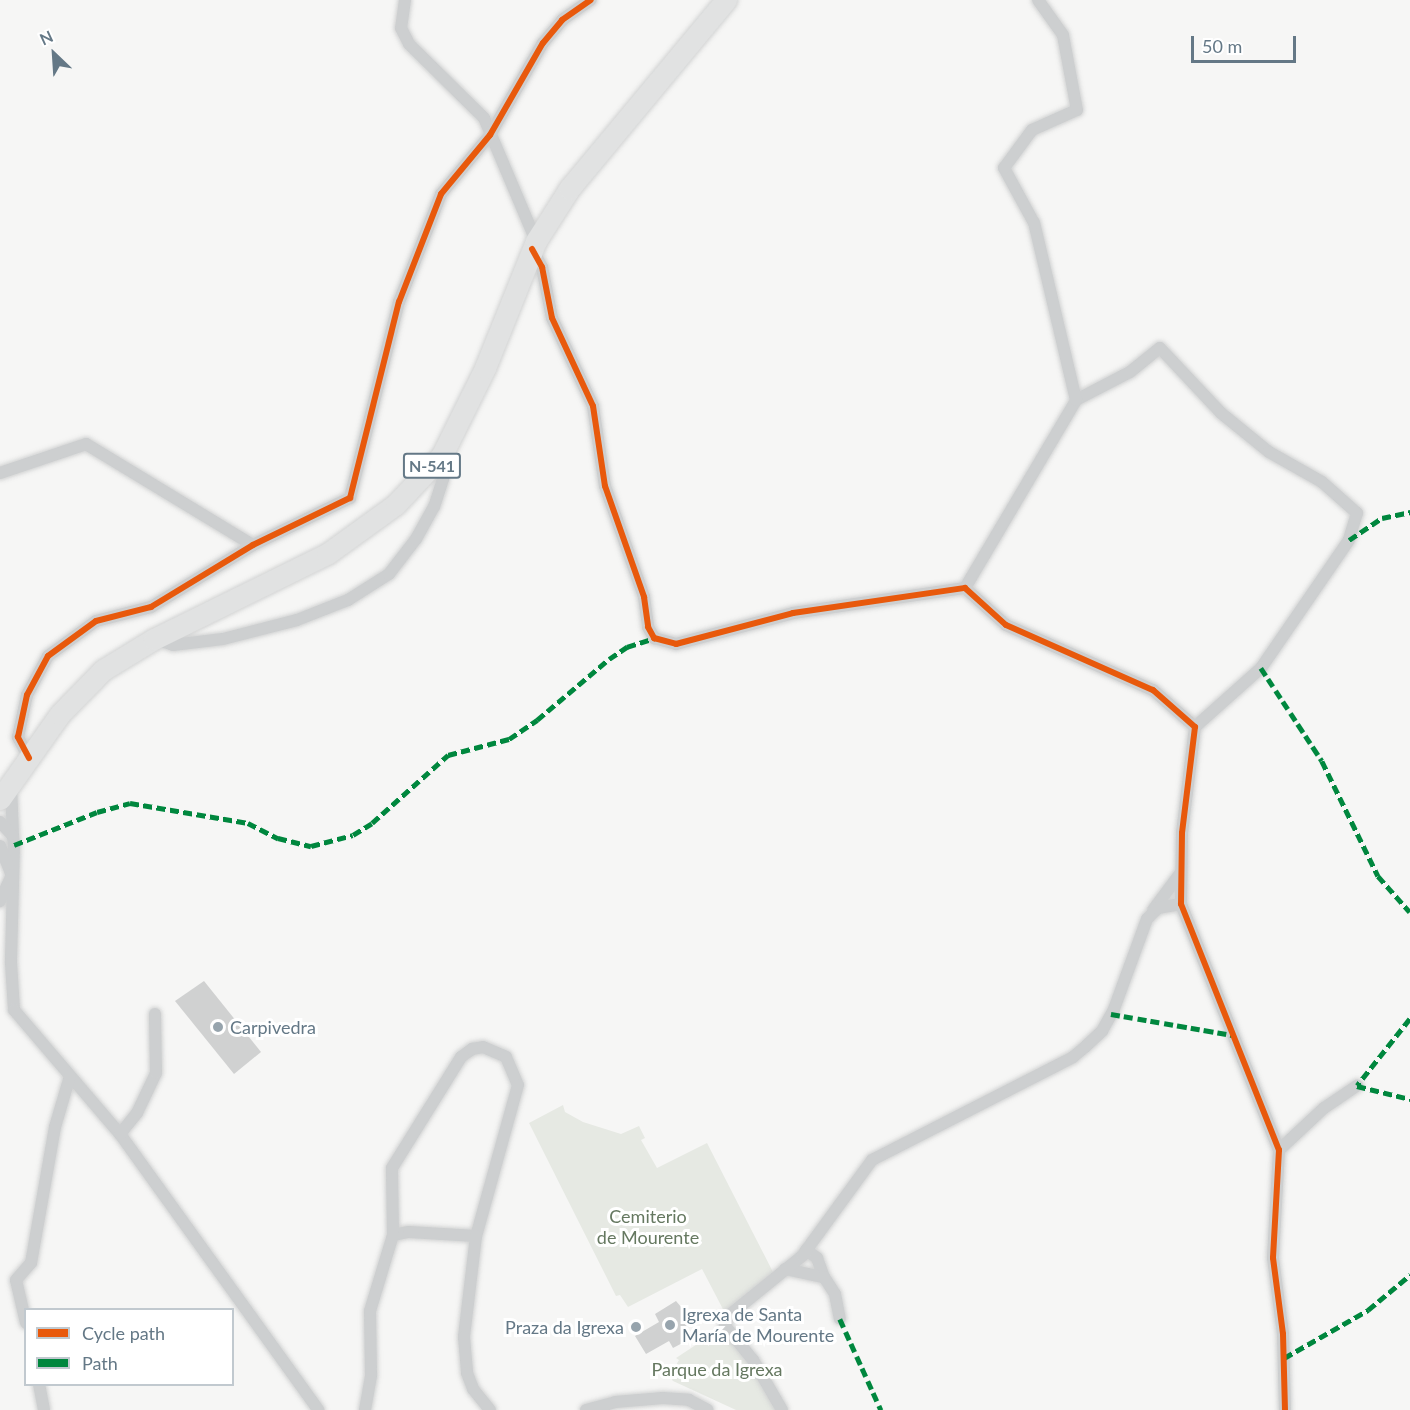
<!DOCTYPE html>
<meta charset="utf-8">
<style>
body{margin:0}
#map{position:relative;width:1410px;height:1410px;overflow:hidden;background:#f6f6f5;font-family:Lato,sans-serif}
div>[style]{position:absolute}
.green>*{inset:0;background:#e6e9e3}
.building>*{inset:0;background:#d0d1d1}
.roads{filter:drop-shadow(0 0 2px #d2d3d3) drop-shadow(0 0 2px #d2d3d3)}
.minor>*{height:12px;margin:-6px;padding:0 6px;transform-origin:6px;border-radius:6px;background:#cdcfd0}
.trunk>*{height:21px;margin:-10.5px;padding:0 10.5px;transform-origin:10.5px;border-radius:10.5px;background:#e1e2e2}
.quiet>*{height:4.5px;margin-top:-2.25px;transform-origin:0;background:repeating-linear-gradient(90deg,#00873e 0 9px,transparent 0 13.5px)}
.cycleway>*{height:6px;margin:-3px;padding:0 3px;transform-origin:3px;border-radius:3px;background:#e8590c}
.dots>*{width:16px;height:16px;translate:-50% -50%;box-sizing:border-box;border:3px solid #fff;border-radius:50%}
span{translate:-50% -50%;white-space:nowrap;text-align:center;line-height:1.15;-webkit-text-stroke:6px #fff;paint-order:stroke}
.shield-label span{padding:2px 4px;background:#fff;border:2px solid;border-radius:4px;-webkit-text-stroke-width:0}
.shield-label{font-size:16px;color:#647886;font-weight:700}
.poi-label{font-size:18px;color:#647886}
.left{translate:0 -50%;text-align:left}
.right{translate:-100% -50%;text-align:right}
.park-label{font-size:18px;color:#657860}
.legend{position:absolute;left:24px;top:1308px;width:210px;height:78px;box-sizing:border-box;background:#fff;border:2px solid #c1c9cf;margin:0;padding:8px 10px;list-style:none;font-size:18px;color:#647886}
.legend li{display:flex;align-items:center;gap:12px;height:30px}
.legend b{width:30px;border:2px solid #c1c9cf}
.north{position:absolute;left:24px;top:24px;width:60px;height:60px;-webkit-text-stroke:4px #fff;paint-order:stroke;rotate:335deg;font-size:16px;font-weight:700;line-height:24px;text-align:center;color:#647886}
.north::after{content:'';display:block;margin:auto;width:21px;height:27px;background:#647886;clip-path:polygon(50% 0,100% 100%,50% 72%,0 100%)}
.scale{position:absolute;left:1191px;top:36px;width:105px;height:27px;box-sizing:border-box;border:3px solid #647886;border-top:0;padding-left:8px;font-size:18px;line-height:21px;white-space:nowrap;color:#647886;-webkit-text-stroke:4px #fff;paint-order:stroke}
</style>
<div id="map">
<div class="green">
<div style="clip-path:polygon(563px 1105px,565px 1112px,583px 1122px,621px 1134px,639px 1126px,645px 1138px,641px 1140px,657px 1168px,707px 1143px,773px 1272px,725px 1313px,702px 1269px,628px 1307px,620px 1295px,616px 1296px,529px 1123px)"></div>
<div style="clip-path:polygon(717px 1331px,739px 1349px,780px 1410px,736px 1410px,673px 1381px,665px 1371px,676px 1365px,679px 1360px,676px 1358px)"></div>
</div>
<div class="building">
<div style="clip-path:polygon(204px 981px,261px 1052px,234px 1074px,175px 1001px)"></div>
<div style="clip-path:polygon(676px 1301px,694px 1322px,681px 1329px,688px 1340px,673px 1348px,669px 1341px,646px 1354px,635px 1336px,659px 1322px,655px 1314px)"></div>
</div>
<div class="roads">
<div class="minor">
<div style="left:405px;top:0;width:28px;rotate:98deg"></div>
<div style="left:401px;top:28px;width:18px;rotate:63deg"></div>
<div style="left:409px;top:44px;width:105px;rotate:44.6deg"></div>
<div style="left:484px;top:118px;width:134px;rotate:67.1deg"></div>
<div style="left:532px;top:249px;width:21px;rotate:61deg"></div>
<div style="left:542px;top:267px;width:52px;rotate:78.9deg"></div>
<div style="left:552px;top:318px;width:97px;rotate:65deg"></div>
<div style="left:593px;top:406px;width:81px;rotate:81.5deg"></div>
<div style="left:605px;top:486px;width:118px;rotate:70.6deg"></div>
<div style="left:644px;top:597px;width:30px;rotate:82deg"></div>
<div style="left:648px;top:627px;width:13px;rotate:61deg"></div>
<div style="left:654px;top:638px;width:23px;rotate:15deg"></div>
<div style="left:676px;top:644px;width:121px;rotate:-14.8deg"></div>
<div style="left:793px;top:613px;width:174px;rotate:-8.3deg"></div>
<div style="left:965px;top:588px;width:55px;rotate:42.1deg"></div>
<div style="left:1006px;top:625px;width:161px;rotate:23.9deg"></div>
<div style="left:1153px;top:690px;width:56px;rotate:41.4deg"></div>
<div style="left:1195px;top:727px;width:107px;rotate:97deg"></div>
<div style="left:1182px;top:833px;width:71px;rotate:90.8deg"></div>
<div style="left:1181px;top:904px;width:265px;rotate:68.3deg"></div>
<div style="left:1279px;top:1150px;width:108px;rotate:93.2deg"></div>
<div style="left:1273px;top:1258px;width:77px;rotate:82.5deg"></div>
<div style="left:1283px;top:1334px;width:76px;rotate:88.5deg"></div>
<div style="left:1076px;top:400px;width:61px;rotate:-27.4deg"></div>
<div style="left:1130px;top:372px;width:38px;rotate:-39deg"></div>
<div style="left:1160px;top:348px;width:89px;rotate:46.8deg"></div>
<div style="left:1221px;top:413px;width:62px;rotate:39.1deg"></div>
<div style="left:1269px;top:452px;width:61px;rotate:29.5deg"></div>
<div style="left:1322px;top:482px;width:47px;rotate:41.5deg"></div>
<div style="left:1357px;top:513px;width:28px;rotate:107deg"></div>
<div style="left:1349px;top:540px;width:155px;rotate:124.5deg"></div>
<div style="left:1261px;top:668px;width:89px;rotate:138.2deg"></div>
<div style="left:0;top:473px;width:91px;rotate:-18.6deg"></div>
<div style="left:86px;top:444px;width:195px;rotate:31.2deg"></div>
<div style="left:965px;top:588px;width:218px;rotate:-59.4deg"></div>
<div style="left:1076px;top:400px;width:182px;rotate:-103.3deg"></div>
<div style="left:1034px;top:223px;width:63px;rotate:-118.6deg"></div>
<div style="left:1004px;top:168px;width:47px;rotate:-53.6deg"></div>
<div style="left:1032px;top:130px;width:49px;rotate:-24deg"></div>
<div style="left:1077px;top:110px;width:76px;rotate:-100.6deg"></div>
<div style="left:1063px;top:35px;width:43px;rotate:-125.5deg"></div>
<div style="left:155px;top:639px;width:19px;rotate:18deg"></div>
<div style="left:173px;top:645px;width:50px;rotate:-6.8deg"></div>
<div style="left:223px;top:639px;width:76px;rotate:-14.4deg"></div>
<div style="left:297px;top:620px;width:55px;rotate:-21.4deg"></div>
<div style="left:348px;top:600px;width:49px;rotate:-32.4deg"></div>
<div style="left:389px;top:574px;width:44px;rotate:-52.4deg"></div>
<div style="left:416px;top:539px;width:37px;rotate:-61deg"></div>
<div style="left:434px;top:507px;width:29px;rotate:-72deg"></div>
<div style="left:443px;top:479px;width:24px;rotate:-92deg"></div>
<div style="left:29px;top:758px;width:24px;rotate:-118deg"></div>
<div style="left:18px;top:737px;width:43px;rotate:-77.9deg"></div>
<div style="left:27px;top:695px;width:44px;rotate:-61.7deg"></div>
<div style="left:48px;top:656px;width:59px;rotate:-36.1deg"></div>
<div style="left:96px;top:621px;width:57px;rotate:-14.3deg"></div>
<div style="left:151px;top:607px;width:119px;rotate:-31.3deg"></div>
<div style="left:253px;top:545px;width:108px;rotate:-25.9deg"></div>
<div style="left:350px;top:498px;width:202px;rotate:-76deg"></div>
<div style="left:399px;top:302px;width:116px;rotate:-68.7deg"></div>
<div style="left:441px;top:194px;width:77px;rotate:-50.3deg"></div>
<div style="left:490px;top:135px;width:106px;rotate:-60.1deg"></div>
<div style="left:543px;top:43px;width:30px;rotate:-50deg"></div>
<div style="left:562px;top:20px;width:35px;rotate:-35deg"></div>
<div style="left:11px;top:786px;width:50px;rotate:87.7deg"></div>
<div style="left:0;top:822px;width:19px;rotate:47deg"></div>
<div style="left:13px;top:836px;width:9px;rotate:84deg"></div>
<div style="left:14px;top:845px;width:118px;rotate:91.5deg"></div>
<div style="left:11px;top:963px;width:47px;rotate:86.3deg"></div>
<div style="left:14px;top:1010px;width:163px;rotate:49.5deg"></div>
<div style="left:120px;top:1134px;width:340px;rotate:54.3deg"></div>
<div style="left:0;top:846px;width:31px;rotate:68deg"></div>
<div style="left:12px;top:875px;width:29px;rotate:115deg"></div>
<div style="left:1153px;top:910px;width:44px;rotate:-53.4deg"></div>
<div style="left:120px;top:1134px;width:27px;rotate:-51deg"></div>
<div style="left:137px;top:1113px;width:44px;rotate:-64.6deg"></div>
<div style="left:156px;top:1073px;width:59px;rotate:-91deg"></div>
<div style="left:1279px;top:1150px;width:62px;rotate:-43deg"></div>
<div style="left:1324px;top:1108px;width:40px;rotate:-34deg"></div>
<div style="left:393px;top:1235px;width:16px;rotate:-11deg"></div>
<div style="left:409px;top:1232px;width:67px;rotate:3.4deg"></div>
<div style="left:806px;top:1250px;width:14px;rotate:36deg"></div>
<div style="left:817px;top:1258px;width:20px;rotate:70deg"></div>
<div style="left:785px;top:1269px;width:40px;rotate:12deg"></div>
<div style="left:824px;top:1277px;width:20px;rotate:57deg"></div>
<div style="left:835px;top:1294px;width:25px;rotate:79deg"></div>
<div style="left:26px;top:1323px;width:44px;rotate:-103.1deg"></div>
<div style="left:16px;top:1280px;width:23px;rotate:-49deg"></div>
<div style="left:31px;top:1263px;width:138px;rotate:-80deg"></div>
<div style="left:55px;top:1127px;width:53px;rotate:-73.6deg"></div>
<div style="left:39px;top:1384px;width:26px;rotate:79deg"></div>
<div style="left:365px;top:1410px;width:36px;rotate:-80deg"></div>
<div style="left:371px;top:1375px;width:64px;rotate:-90.9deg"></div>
<div style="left:370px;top:1311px;width:79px;rotate:-73.2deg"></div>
<div style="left:393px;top:1235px;width:67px;rotate:-90.9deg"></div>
<div style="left:392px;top:1168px;width:131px;rotate:-58.1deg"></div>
<div style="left:461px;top:1057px;width:14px;rotate:-36deg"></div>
<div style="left:472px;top:1049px;width:11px;rotate:-10deg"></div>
<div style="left:483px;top:1047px;width:25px;rotate:23deg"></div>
<div style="left:506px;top:1057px;width:30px;rotate:67deg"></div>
<div style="left:518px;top:1085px;width:157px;rotate:105.5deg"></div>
<div style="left:476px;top:1236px;width:102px;rotate:96.8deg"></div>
<div style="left:464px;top:1337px;width:36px;rotate:85deg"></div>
<div style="left:467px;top:1373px;width:17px;rotate:69deg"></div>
<div style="left:473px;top:1389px;width:27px;rotate:51deg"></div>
<div style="left:586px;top:1410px;width:30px;rotate:-15deg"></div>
<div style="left:615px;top:1402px;width:48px;rotate:-4.8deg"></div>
<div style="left:663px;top:1398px;width:26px;rotate:4deg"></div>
<div style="left:689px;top:1400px;width:21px;rotate:28deg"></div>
<div style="left:782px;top:1410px;width:58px;rotate:-120.1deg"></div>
<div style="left:753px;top:1360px;width:44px;rotate:-129.5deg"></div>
<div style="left:725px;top:1326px;width:9px;rotate:-77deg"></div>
<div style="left:727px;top:1317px;width:97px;rotate:-39.1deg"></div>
<div style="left:802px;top:1256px;width:119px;rotate:-53.9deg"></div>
<div style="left:872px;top:1160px;width:226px;rotate:-27.1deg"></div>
<div style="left:1073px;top:1057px;width:17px;rotate:-40deg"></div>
<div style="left:1086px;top:1046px;width:22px;rotate:-43deg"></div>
<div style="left:1102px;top:1031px;width:25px;rotate:-61deg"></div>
<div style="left:1114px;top:1009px;width:96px;rotate:-69.9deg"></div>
<div style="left:1147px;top:919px;width:16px;rotate:-45deg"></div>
<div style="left:1158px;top:908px;width:23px;rotate:-10deg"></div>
</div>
<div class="trunk">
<div style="left:0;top:799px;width:104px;rotate:-54.8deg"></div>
<div style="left:60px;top:714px;width:62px;rotate:-45.7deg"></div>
<div style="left:103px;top:670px;width:60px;rotate:-31.3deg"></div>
<div style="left:154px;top:639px;width:193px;rotate:-26.2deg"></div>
<div style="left:327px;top:554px;width:85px;rotate:-35.9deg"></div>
<div style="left:396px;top:504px;width:67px;rotate:-46.8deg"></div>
<div style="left:442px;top:455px;width:97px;rotate:-63.7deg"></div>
<div style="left:485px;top:368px;width:137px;rotate:-68.1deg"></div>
<div style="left:536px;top:241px;width:62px;rotate:-57.6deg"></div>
<div style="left:569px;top:189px;width:246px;rotate:-50.3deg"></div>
</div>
</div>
<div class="quiet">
<div style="left:1349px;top:540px;width:40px;rotate:-34deg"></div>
<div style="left:1382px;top:518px;width:29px;rotate:-12deg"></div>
<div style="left:1261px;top:668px;width:111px;rotate:56.7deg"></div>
<div style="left:1322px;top:761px;width:128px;rotate:64deg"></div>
<div style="left:1378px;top:876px;width:48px;rotate:48.4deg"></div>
<div style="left:14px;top:845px;width:89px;rotate:-21.7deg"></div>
<div style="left:97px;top:812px;width:34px;rotate:-15deg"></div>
<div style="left:130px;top:803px;width:120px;rotate:9.6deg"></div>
<div style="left:248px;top:823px;width:34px;rotate:27deg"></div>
<div style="left:278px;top:838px;width:34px;rotate:14deg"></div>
<div style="left:311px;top:846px;width:43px;rotate:-14.7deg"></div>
<div style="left:353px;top:835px;width:22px;rotate:-32deg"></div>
<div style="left:372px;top:823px;width:102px;rotate:-41.8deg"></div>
<div style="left:448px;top:755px;width:63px;rotate:-14.7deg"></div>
<div style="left:509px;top:739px;width:34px;rotate:-34deg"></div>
<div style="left:537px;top:720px;width:94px;rotate:-40.3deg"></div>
<div style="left:609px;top:659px;width:22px;rotate:-34deg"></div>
<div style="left:627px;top:647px;width:28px;rotate:-18deg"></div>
<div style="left:1111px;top:1014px;width:123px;rotate:9.8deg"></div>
<div style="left:1410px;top:1019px;width:85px;rotate:128.3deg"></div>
<div style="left:1357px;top:1086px;width:55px;rotate:13.8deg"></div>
<div style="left:840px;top:1319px;width:100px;rotate:65.7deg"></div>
<div style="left:1284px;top:1358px;width:97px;rotate:-29.7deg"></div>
<div style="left:1368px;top:1310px;width:55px;rotate:-39.8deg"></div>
</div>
<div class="cycleway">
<div style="left:532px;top:249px;width:21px;rotate:61deg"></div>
<div style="left:542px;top:267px;width:52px;rotate:78.9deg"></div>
<div style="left:552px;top:318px;width:97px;rotate:65deg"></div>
<div style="left:593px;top:406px;width:81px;rotate:81.5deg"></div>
<div style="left:605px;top:486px;width:118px;rotate:70.6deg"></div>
<div style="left:644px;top:597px;width:30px;rotate:82deg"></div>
<div style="left:648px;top:627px;width:13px;rotate:61deg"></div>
<div style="left:654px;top:638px;width:23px;rotate:15deg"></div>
<div style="left:676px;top:644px;width:121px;rotate:-14.8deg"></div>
<div style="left:793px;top:613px;width:174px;rotate:-8.3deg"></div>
<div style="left:965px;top:588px;width:55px;rotate:42.1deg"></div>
<div style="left:1006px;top:625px;width:161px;rotate:23.9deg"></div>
<div style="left:1153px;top:690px;width:56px;rotate:41.4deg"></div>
<div style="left:1195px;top:727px;width:107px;rotate:97deg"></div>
<div style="left:1182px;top:833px;width:71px;rotate:90.8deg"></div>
<div style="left:1181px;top:904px;width:265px;rotate:68.3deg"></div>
<div style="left:1279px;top:1150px;width:108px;rotate:93.2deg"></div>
<div style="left:1273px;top:1258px;width:77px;rotate:82.5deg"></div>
<div style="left:1283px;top:1334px;width:76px;rotate:88.5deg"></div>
<div style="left:29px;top:758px;width:24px;rotate:-118deg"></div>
<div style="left:18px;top:737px;width:43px;rotate:-77.9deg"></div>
<div style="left:27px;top:695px;width:44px;rotate:-61.7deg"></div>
<div style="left:48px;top:656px;width:59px;rotate:-36.1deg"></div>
<div style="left:96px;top:621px;width:57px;rotate:-14.3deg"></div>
<div style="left:151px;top:607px;width:119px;rotate:-31.3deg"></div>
<div style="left:253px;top:545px;width:108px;rotate:-25.9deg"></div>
<div style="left:350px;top:498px;width:202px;rotate:-76deg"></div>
<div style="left:399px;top:302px;width:116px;rotate:-68.7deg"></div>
<div style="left:441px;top:194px;width:77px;rotate:-50.3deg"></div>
<div style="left:490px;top:135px;width:106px;rotate:-60.1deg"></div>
<div style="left:543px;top:43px;width:30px;rotate:-50deg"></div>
<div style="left:562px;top:20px;width:35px;rotate:-35deg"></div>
</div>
<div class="dots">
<div style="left:218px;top:1027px;background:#97a4ad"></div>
<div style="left:670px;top:1325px;background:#97a4ad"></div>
<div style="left:636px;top:1327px;background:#97a4ad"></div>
</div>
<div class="shield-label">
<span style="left:432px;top:466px">N-541</span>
</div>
<div class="poi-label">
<span class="left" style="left:230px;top:1027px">Carpivedra</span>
<span class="left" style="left:682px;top:1325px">Igrexa de Santa<br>María de Mourente</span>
<span class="right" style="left:624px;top:1327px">Praza da Igrexa</span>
</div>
<div class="park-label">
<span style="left:648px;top:1227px">Cemiterio<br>de Mourente</span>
<span style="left:717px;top:1369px">Parque da Igrexa</span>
</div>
<ul class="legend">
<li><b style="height:8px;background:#e8590c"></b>Cycle path</li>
<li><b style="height:8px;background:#00873e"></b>Path</li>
</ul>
<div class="north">N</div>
<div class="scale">50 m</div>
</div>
